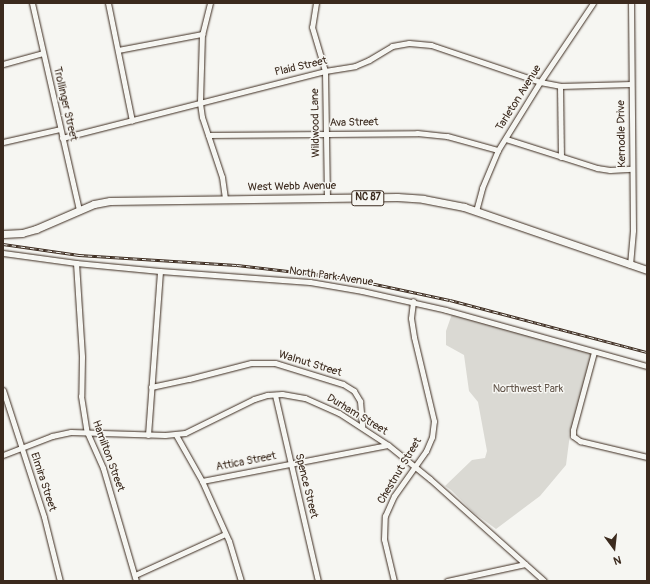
<!DOCTYPE html>
<style>
body{margin:0}
#map{position:relative;width:650px;height:584px;overflow:hidden;background:#f6f6f2;font-family:Pangolin,sans-serif}
div>[style]{position:absolute}
.green>*{inset:0;background:#dad9d3}
.roads{filter:drop-shadow(0 0 1px #3b2a1e) drop-shadow(0 0 1px #3b2a1e)}
.minor>*{height:5px;margin:-2.5px;padding:0 2.5px;transform-origin:2.5px;border-radius:2.5px;background:#f6f6f2}
.highway>*{height:7px;margin:-3.5px;padding:0 3.5px;transform-origin:3.5px;border-radius:3.5px;background:#f6f6f2}
.rail>*{height:3px;margin-top:-1.5px;transform-origin:0;background:repeating-linear-gradient(90deg,#f6f6f2 0 4.5px,#3b2a1e 0 9px);box-sizing:border-box;border-block:1px solid #3b2a1e}
span{translate:-50% -50%;white-space:nowrap;text-align:center;line-height:1.15;-webkit-text-stroke:3px #f6f6f2;paint-order:stroke}
.shield-label span{padding:1px 3px;background:#f6f6f2;border:1px solid;border-radius:3px;-webkit-text-stroke-width:0}
.shield-label{font-size:10px;color:#3b2a1e;font-weight:700}
.street-label{font-size:11px;color:#3b2a1e}
.park-label{font-size:11px;color:#63564b}
.frame{position:absolute;inset:0;border:4px solid #3b2a1e;pointer-events:none}
.north{position:absolute;left:594px;top:528px;width:40px;height:40px;-webkit-text-stroke:3px #f6f6f2;paint-order:stroke;rotate:165deg;font-size:11px;font-weight:700;line-height:16px;text-align:center;color:#3b2a1e}
.north::after{content:'';display:block;margin:auto;width:14px;height:18px;background:#3b2a1e;clip-path:polygon(50% 0,100% 100%,50% 72%,0 100%)}
</style>
<div id="map">
<div class="green">
<div style="clip-path:polygon(452px 314px,593px 354px,570px 434px,566px 465px,540px 496px,496px 529px,473px 512px,451px 490px,445px 486px,472px 460px,485px 458px,487px 451px,478px 402px,469px 391px,464px 355px,446px 345px,446px 331px)"></div>
</div>
<div class="roads">
<div class="minor">
<div style="left:32px;top:3px;width:212px;rotate:77.2deg"></div>
<div style="left:108px;top:3px;width:120px;rotate:78.5deg"></div>
<div style="left:210px;top:3px;width:32px;rotate:104deg"></div>
<div style="left:202px;top:34px;width:69px;rotate:91.7deg"></div>
<div style="left:200px;top:103px;width:14px;rotate:82deg"></div>
<div style="left:202px;top:117px;width:63px;rotate:71.6deg"></div>
<div style="left:222px;top:177px;width:22px;rotate:82deg"></div>
<div style="left:316px;top:3px;width:24px;rotate:99deg"></div>
<div style="left:312px;top:27px;width:46px;rotate:73.5deg"></div>
<div style="left:325px;top:71px;width:127px;rotate:89.1deg"></div>
<div style="left:118px;top:50px;width:86px;rotate:-10.8deg"></div>
<div style="left:3px;top:64px;width:41px;rotate:-15.4deg"></div>
<div style="left:560px;top:86px;width:71px;rotate:89.2deg"></div>
<div style="left:208px;top:135px;width:209px;rotate:-0.5deg"></div>
<div style="left:417px;top:133px;width:30px;rotate:6deg"></div>
<div style="left:447px;top:136px;width:53px;rotate:15.4deg"></div>
<div style="left:62px;top:138px;width:271px;rotate:-14.3deg"></div>
<div style="left:325px;top:71px;width:30px;rotate:-9deg"></div>
<div style="left:355px;top:66px;width:15px;rotate:-23deg"></div>
<div style="left:369px;top:60px;width:27px;rotate:-31deg"></div>
<div style="left:392px;top:46px;width:17px;rotate:-10deg"></div>
<div style="left:409px;top:43px;width:22px;rotate:5deg"></div>
<div style="left:431px;top:45px;width:115px;rotate:18.7deg"></div>
<div style="left:540px;top:82px;width:20px;rotate:11deg"></div>
<div style="left:560px;top:86px;width:71px;rotate:-1.6deg"></div>
<div style="left:506px;top:139px;width:96px;rotate:17.7deg"></div>
<div style="left:597px;top:168px;width:13px;rotate:9deg"></div>
<div style="left:610px;top:170px;width:22px;rotate:-3deg"></div>
<div style="left:3px;top:142px;width:58px;rotate:-12.8deg"></div>
<div style="left:476px;top:211px;width:24px;rotate:-75deg"></div>
<div style="left:482px;top:188px;width:41px;rotate:-67.2deg"></div>
<div style="left:498px;top:150px;width:80px;rotate:-58.3deg"></div>
<div style="left:540px;top:82px;width:95px;rotate:-56.1deg"></div>
<div style="left:3px;top:253px;width:74px;rotate:7.8deg"></div>
<div style="left:76px;top:263px;width:84px;rotate:5.4deg"></div>
<div style="left:160px;top:271px;width:150px;rotate:4.2deg"></div>
<div style="left:310px;top:282px;width:53px;rotate:9.8deg"></div>
<div style="left:362px;top:291px;width:86px;rotate:12.7deg"></div>
<div style="left:446px;top:310px;width:209px;rotate:15.6deg"></div>
<div style="left:76px;top:263px;width:94px;rotate:86.3deg"></div>
<div style="left:82px;top:357px;width:39px;rotate:91deg"></div>
<div style="left:81px;top:396px;width:36px;rotate:81deg"></div>
<div style="left:87px;top:432px;width:39px;rotate:66deg"></div>
<div style="left:103px;top:468px;width:118px;rotate:73.7deg"></div>
<div style="left:630px;top:265px;width:35px;rotate:-85deg"></div>
<div style="left:633px;top:230px;width:227px;rotate:-90.5deg"></div>
<div style="left:594px;top:352px;width:81px;rotate:105.1deg"></div>
<div style="left:573px;top:430px;width:6px;rotate:90deg"></div>
<div style="left:573px;top:436px;width:9px;rotate:36deg"></div>
<div style="left:580px;top:441px;width:69px;rotate:13.4deg"></div>
<div style="left:151px;top:387px;width:39px;rotate:-12deg"></div>
<div style="left:189px;top:379px;width:64px;rotate:-14.5deg"></div>
<div style="left:251px;top:363px;width:24px"></div>
<div style="left:275px;top:363px;width:71px;rotate:17.2deg"></div>
<div style="left:343px;top:384px;width:13px;rotate:32deg"></div>
<div style="left:354px;top:391px;width:12px;rotate:59deg"></div>
<div style="left:360px;top:401px;width:25px;rotate:85deg"></div>
<div style="left:3px;top:390px;width:133px;rotate:72.1deg"></div>
<div style="left:44px;top:517px;width:66px;rotate:76deg"></div>
<div style="left:275px;top:395px;width:191px;rotate:77deg"></div>
<div style="left:148px;top:435px;width:164px;rotate:-85.8deg"></div>
<div style="left:176px;top:435px;width:53px;rotate:60.5deg"></div>
<div style="left:202px;top:481px;width:66px;rotate:65.8deg"></div>
<div style="left:229px;top:541px;width:42px;rotate:73.3deg"></div>
<div style="left:3px;top:455px;width:53px;rotate:-21.2deg"></div>
<div style="left:52px;top:436px;width:19px;rotate:-12deg"></div>
<div style="left:71px;top:432px;width:94px;rotate:1.8deg"></div>
<div style="left:165px;top:435px;width:20px;rotate:-6deg"></div>
<div style="left:185px;top:433px;width:77px;rotate:-26.2deg"></div>
<div style="left:254px;top:399px;width:14px;rotate:-17deg"></div>
<div style="left:267px;top:395px;width:15px;rotate:-4deg"></div>
<div style="left:282px;top:394px;width:23px;rotate:10deg"></div>
<div style="left:305px;top:398px;width:37px;rotate:24deg"></div>
<div style="left:339px;top:413px;width:59px;rotate:33.1deg"></div>
<div style="left:388px;top:445px;width:54px;rotate:39deg"></div>
<div style="left:430px;top:479px;width:153px;rotate:41.8deg"></div>
<div style="left:202px;top:481px;width:189px;rotate:-11deg"></div>
<div style="left:135px;top:575px;width:99px;rotate:-24.5deg"></div>
<div style="left:394px;top:581px;width:43px;rotate:-103.4deg"></div>
<div style="left:384px;top:539px;width:23px;rotate:-88deg"></div>
<div style="left:385px;top:516px;width:22px;rotate:-66deg"></div>
<div style="left:394px;top:496px;width:55px;rotate:-54.6deg"></div>
<div style="left:426px;top:451px;width:15px;rotate:-67deg"></div>
<div style="left:432px;top:437px;width:16px;rotate:-83deg"></div>
<div style="left:434px;top:421px;width:86px;rotate:-103.4deg"></div>
<div style="left:414px;top:337px;width:19px;rotate:-99deg"></div>
<div style="left:411px;top:318px;width:17px;rotate:-83deg"></div>
<div style="left:447px;top:581px;width:80px;rotate:-12.3deg"></div>
</div>
<div class="highway">
<div style="left:3px;top:234px;width:19px;rotate:-3deg"></div>
<div style="left:22px;top:233px;width:15px;rotate:-16deg"></div>
<div style="left:36px;top:229px;width:63px;rotate:-23.3deg"></div>
<div style="left:94px;top:204px;width:16px;rotate:-11deg"></div>
<div style="left:110px;top:201px;width:287px;rotate:-0.8deg"></div>
<div style="left:397px;top:197px;width:26px;rotate:4deg"></div>
<div style="left:423px;top:199px;width:42px;rotate:11deg"></div>
<div style="left:464px;top:207px;width:194px;rotate:19deg"></div>
</div>
</div>
<div class="rail">
<div style="left:3px;top:244px;width:77px;rotate:8.2deg"></div>
<div style="left:79px;top:255px;width:158px;rotate:3.6deg"></div>
<div style="left:237px;top:265px;width:111px;rotate:6.7deg"></div>
<div style="left:347px;top:278px;width:105px;rotate:12.1deg"></div>
<div style="left:450px;top:300px;width:204px;rotate:14.8deg"></div>
</div>
<div class="shield-label">
<span style="left:368px;top:198px">NC 87</span>
</div>
<div class="street-label">
<span style="left:301px;top:67px;rotate:-13deg">Plaid Street</span>
<span style="left:519px;top:98px;rotate:-58deg">Tarleton Avenue</span>
<span style="left:65px;top:104px;rotate:77deg">Trollinger Street</span>
<span style="left:316px;top:123px;rotate:-91deg">Wildwood Lane</span>
<span style="left:354px;top:123px;rotate:-1deg">Ava Street</span>
<span style="left:622px;top:134px;rotate:-91deg">Kernodle Drive</span>
<span style="left:292px;top:187px;rotate:-1deg">West Webb Avenue</span>
<span style="left:331px;top:277px;rotate:8deg">North Park Avenue</span>
<span style="left:310px;top:364px;rotate:17deg">Walnut Street</span>
<span style="left:357px;top:415px;rotate:31deg">Durham Street</span>
<span style="left:108px;top:456px;rotate:70deg">Hamilton Street</span>
<span style="left:246px;top:462px;rotate:-11deg">Attica Street</span>
<span style="left:400px;top:471px;rotate:-59deg">Chestnut Street</span>
<span style="left:43px;top:482px;rotate:72deg">Elmira Street</span>
<span style="left:306px;top:486px;rotate:76deg">Spence Street</span>
</div>
<div class="park-label">
<span style="left:528px;top:389px">Northwest Park</span>
</div>
<div class="frame"></div>
<div class="north">N</div>
</div>
